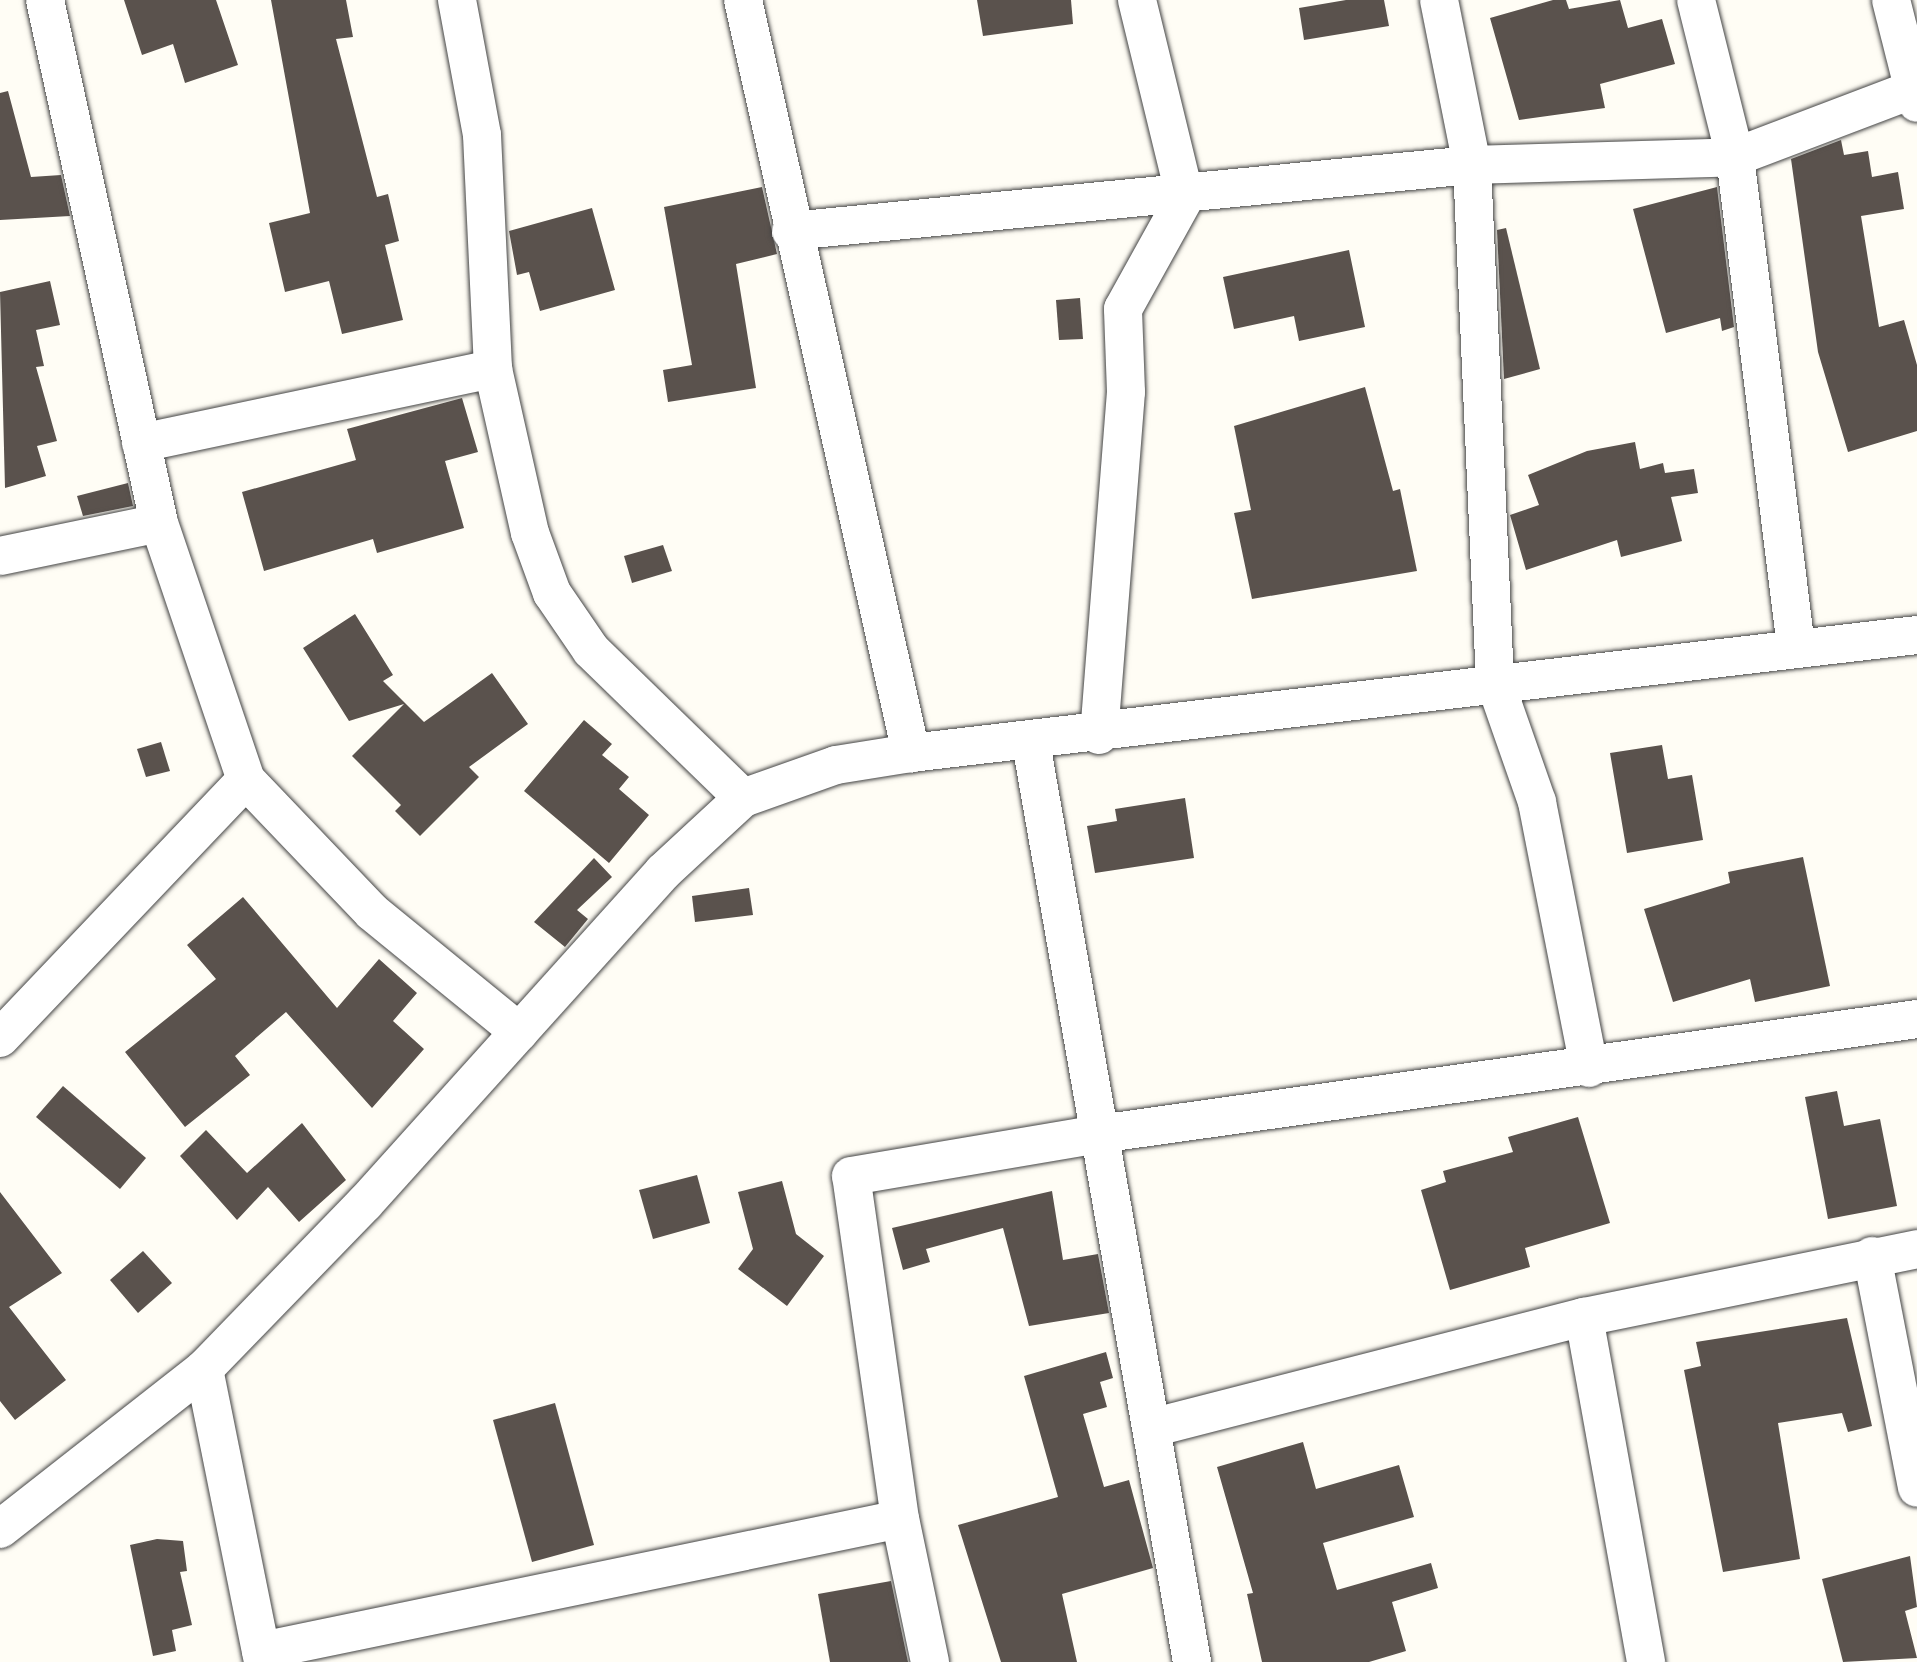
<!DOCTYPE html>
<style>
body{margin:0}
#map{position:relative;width:1917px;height:1662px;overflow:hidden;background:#fffdf5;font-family:"PT Serif",serif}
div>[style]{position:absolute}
.building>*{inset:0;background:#5a524d}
.roads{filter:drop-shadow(0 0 2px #444) drop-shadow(0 0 2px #444)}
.minor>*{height:38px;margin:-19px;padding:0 19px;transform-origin:19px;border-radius:19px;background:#fff}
span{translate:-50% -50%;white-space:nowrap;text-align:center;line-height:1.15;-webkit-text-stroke:8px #fff;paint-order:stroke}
</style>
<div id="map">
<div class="building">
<div style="clip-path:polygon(124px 0,216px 0,238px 65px,185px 83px,173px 44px,142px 55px)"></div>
<div style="clip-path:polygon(271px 0,346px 0,353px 37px,336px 39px,377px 197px,388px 194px,399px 241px,385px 245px,403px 320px,342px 334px,329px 281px,285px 292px,269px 223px,310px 213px)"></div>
<div style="clip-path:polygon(977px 0,1071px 0,1073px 24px,983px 36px)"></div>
<div style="clip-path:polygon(1346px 0,1384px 0,1389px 26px,1304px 40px,1299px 8px)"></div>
<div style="clip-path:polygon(1553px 0,1566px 0,1569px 9px,1620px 0,1628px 28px,1662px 19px,1675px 64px,1600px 84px,1605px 108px,1519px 120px,1490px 18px)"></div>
<div style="clip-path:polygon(8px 91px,31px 177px,61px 175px,70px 216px,0 220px,0 93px)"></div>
<div style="clip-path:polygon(1841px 140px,1844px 155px,1868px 151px,1872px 177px,1898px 172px,1904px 209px,1861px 216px,1879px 327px,1904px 320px,1917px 365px,1917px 431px,1848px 452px,1818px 352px,1791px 159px)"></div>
<div style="clip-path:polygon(762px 187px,777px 254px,736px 264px,756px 388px,668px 402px,663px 370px,692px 365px,664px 207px)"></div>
<div style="clip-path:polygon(1717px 187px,1734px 327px,1722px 331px,1720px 318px,1666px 333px,1633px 209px)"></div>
<div style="clip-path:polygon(592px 208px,615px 290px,540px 311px,529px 272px,517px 275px,509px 231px)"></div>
<div style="clip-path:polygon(1506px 228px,1540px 369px,1504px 379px,1497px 230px)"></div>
<div style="clip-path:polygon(1349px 250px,1365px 327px,1299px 341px,1294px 316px,1234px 329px,1223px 277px)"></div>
<div style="clip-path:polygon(50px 281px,60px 325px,36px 330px,44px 366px,36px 367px,57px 441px,37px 446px,46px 476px,5px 488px,0 292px)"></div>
<div style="clip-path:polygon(1080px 298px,1083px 339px,1059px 340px,1056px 300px)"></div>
<div style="clip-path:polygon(1365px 387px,1393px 491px,1400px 489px,1417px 571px,1252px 599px,1234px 513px,1251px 510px,1234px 426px)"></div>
<div style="clip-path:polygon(462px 398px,478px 452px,445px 461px,464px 528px,377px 553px,373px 539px,264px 571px,242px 492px,356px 460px,347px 429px)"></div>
<div style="clip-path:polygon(1635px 442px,1640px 469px,1663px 463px,1665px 473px,1694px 469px,1698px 493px,1671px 497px,1682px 541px,1621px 557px,1617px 540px,1526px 570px,1510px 515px,1539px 505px,1528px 475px,1587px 451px)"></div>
<div style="clip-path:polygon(128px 483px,133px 506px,83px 516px,77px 496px)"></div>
<div style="clip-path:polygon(663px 545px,672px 571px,632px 583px,624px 556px)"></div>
<div style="clip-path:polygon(355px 614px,393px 675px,383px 681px,424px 722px,492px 673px,528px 724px,469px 767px,479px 777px,420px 836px,395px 811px,401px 805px,352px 756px,404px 704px,349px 721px,303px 648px)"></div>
<div style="clip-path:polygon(584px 720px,612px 744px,602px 755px,629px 777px,619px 789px,649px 815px,609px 863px,524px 791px)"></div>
<div style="clip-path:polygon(161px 742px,170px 771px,146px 777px,137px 749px)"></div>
<div style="clip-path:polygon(1662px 745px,1668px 779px,1692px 775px,1703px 840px,1627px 853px,1610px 753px)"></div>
<div style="clip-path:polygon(1185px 798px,1194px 858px,1095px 873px,1087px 826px,1117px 821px,1115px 809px)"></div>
<div style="clip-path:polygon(1803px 857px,1830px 986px,1755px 1002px,1750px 979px,1673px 1002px,1644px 909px,1730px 883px,1728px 872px)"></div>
<div style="clip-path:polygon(594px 858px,612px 877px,577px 910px,588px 919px,565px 947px,534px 922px)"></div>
<div style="clip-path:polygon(749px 888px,753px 915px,695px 922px,692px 896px)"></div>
<div style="clip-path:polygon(243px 897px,337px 1008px,379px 959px,417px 993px,393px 1021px,424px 1049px,372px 1108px,286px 1012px,235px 1056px,250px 1075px,185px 1127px,125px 1052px,216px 979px,187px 945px)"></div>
<div style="clip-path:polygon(63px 1086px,146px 1158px,120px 1189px,36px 1117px)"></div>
<div style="clip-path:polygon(1837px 1091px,1844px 1126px,1880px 1119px,1897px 1206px,1828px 1219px,1805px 1097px)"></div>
<div style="clip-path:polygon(1578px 1117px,1610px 1223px,1525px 1248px,1530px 1267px,1450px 1290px,1421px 1190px,1446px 1182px,1443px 1171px,1513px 1152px,1508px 1137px)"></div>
<div style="clip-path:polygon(302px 1123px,346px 1180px,299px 1222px,268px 1187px,237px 1220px,180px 1156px,206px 1130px,247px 1173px)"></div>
<div style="clip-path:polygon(697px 1175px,710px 1223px,653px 1239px,639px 1190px)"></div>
<div style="clip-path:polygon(782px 1181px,796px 1234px,824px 1256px,787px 1306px,738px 1269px,753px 1249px,738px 1192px)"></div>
<div style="clip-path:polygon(1052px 1191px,1063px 1260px,1098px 1254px,1109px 1313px,1029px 1326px,1003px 1228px,926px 1249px,930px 1262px,903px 1270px,892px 1228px)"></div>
<div style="clip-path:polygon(0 1192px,62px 1273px,9px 1307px,66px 1380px,15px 1420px,0 1401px)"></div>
<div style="clip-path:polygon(143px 1251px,172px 1283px,138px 1313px,110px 1280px)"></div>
<div style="clip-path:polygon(1847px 1318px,1872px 1426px,1848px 1432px,1842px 1413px,1778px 1423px,1800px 1559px,1723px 1572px,1684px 1370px,1701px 1366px,1696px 1342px)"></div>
<div style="clip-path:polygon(1106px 1352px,1113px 1378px,1100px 1382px,1107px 1407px,1083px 1414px,1104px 1487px,1129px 1480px,1153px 1568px,1062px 1594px,1077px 1662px,1001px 1662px,958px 1525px,1058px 1497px,1024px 1376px)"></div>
<div style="clip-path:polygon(555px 1403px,594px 1545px,532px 1562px,493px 1420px)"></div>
<div style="clip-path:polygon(1303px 1442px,1316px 1489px,1399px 1465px,1414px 1517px,1323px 1543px,1337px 1590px,1431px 1563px,1438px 1588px,1392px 1602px,1406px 1651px,1369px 1662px,1262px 1662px,1247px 1594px,1253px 1593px,1217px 1467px)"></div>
<div style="clip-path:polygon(157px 1539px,183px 1541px,187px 1571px,180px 1572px,192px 1625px,172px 1630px,176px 1651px,153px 1656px,130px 1545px)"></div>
<div style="clip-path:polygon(1910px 1556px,1917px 1607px,1905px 1611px,1917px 1658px,1843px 1662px,1822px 1579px)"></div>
<div style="clip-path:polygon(891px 1581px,908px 1662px,830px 1662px,818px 1594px)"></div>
</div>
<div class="roads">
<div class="minor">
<div style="left:45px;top:0;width:535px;rotate:77.7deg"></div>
<div style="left:159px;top:523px;width:271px;rotate:71.3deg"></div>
<div style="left:246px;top:780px;width:182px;rotate:46.3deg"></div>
<div style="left:372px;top:912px;width:190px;rotate:39.2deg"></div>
<div style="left:457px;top:0;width:137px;rotate:79.5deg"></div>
<div style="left:482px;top:135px;width:234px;rotate:87.3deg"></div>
<div style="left:493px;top:369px;width:168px;rotate:77.3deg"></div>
<div style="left:530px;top:533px;width:64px;rotate:69.9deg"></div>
<div style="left:552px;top:593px;width:69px;rotate:55.6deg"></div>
<div style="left:591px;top:650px;width:212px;rotate:44.2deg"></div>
<div style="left:743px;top:0;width:772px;rotate:77.42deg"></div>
<div style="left:1439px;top:0;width:168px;rotate:78.7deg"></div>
<div style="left:1472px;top:165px;width:518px;rotate:87.45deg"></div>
<div style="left:1495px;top:682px;width:127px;rotate:70.7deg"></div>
<div style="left:1537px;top:802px;width:271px;rotate:78.9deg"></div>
<div style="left:1696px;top:0;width:162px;rotate:76deg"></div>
<div style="left:1735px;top:157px;width:494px;rotate:82.9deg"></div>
<div style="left:1891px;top:0;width:106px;rotate:75.8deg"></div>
<div style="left:791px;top:231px;width:684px;rotate:-5.54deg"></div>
<div style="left:1472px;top:165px;width:263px;rotate:-1.7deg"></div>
<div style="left:1735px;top:157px;width:195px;rotate:-20.8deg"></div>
<div style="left:141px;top:443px;width:360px;rotate:-11.9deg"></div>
<div style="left:0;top:556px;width:162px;rotate:-11.7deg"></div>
<div style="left:1099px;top:735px;width:344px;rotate:-85.5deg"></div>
<div style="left:1126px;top:392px;width:83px;rotate:-92.1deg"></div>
<div style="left:1123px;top:309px;width:128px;rotate:-61deg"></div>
<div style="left:1185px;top:197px;width:203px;rotate:-103.7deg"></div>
<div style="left:1031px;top:743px;width:933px;rotate:80.06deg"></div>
<div style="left:0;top:1038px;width:356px;rotate:-46.4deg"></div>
<div style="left:1872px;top:1256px;width:236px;rotate:79deg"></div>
<div style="left:1584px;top:1317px;width:351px;rotate:79.8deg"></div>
<div style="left:204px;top:1369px;width:299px;rotate:78.6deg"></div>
<div style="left:1155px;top:1427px;width:443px;rotate:-14.4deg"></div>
<div style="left:1584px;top:1317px;width:340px;rotate:-11.5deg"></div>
<div style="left:0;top:1529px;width:259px;rotate:-38.1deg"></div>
<div style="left:204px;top:1369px;width:231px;rotate:-45.9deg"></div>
<div style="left:365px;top:1203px;width:445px;rotate:-48deg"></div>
<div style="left:663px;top:872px;width:109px;rotate:-42.8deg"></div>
<div style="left:743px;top:798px;width:99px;rotate:-19.5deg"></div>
<div style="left:836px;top:765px;width:76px;rotate:-9.1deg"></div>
<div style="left:911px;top:753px;width:1013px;rotate:-6.69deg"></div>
<div style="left:261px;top:1651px;width:652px;rotate:-11.67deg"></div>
<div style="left:930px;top:1662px;width:146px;rotate:-101.8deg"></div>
<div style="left:900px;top:1519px;width:346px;rotate:-98.1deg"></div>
<div style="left:851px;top:1176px;width:252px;rotate:-9.6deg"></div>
<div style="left:1099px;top:1134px;width:826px;rotate:-8deg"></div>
</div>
</div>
</div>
